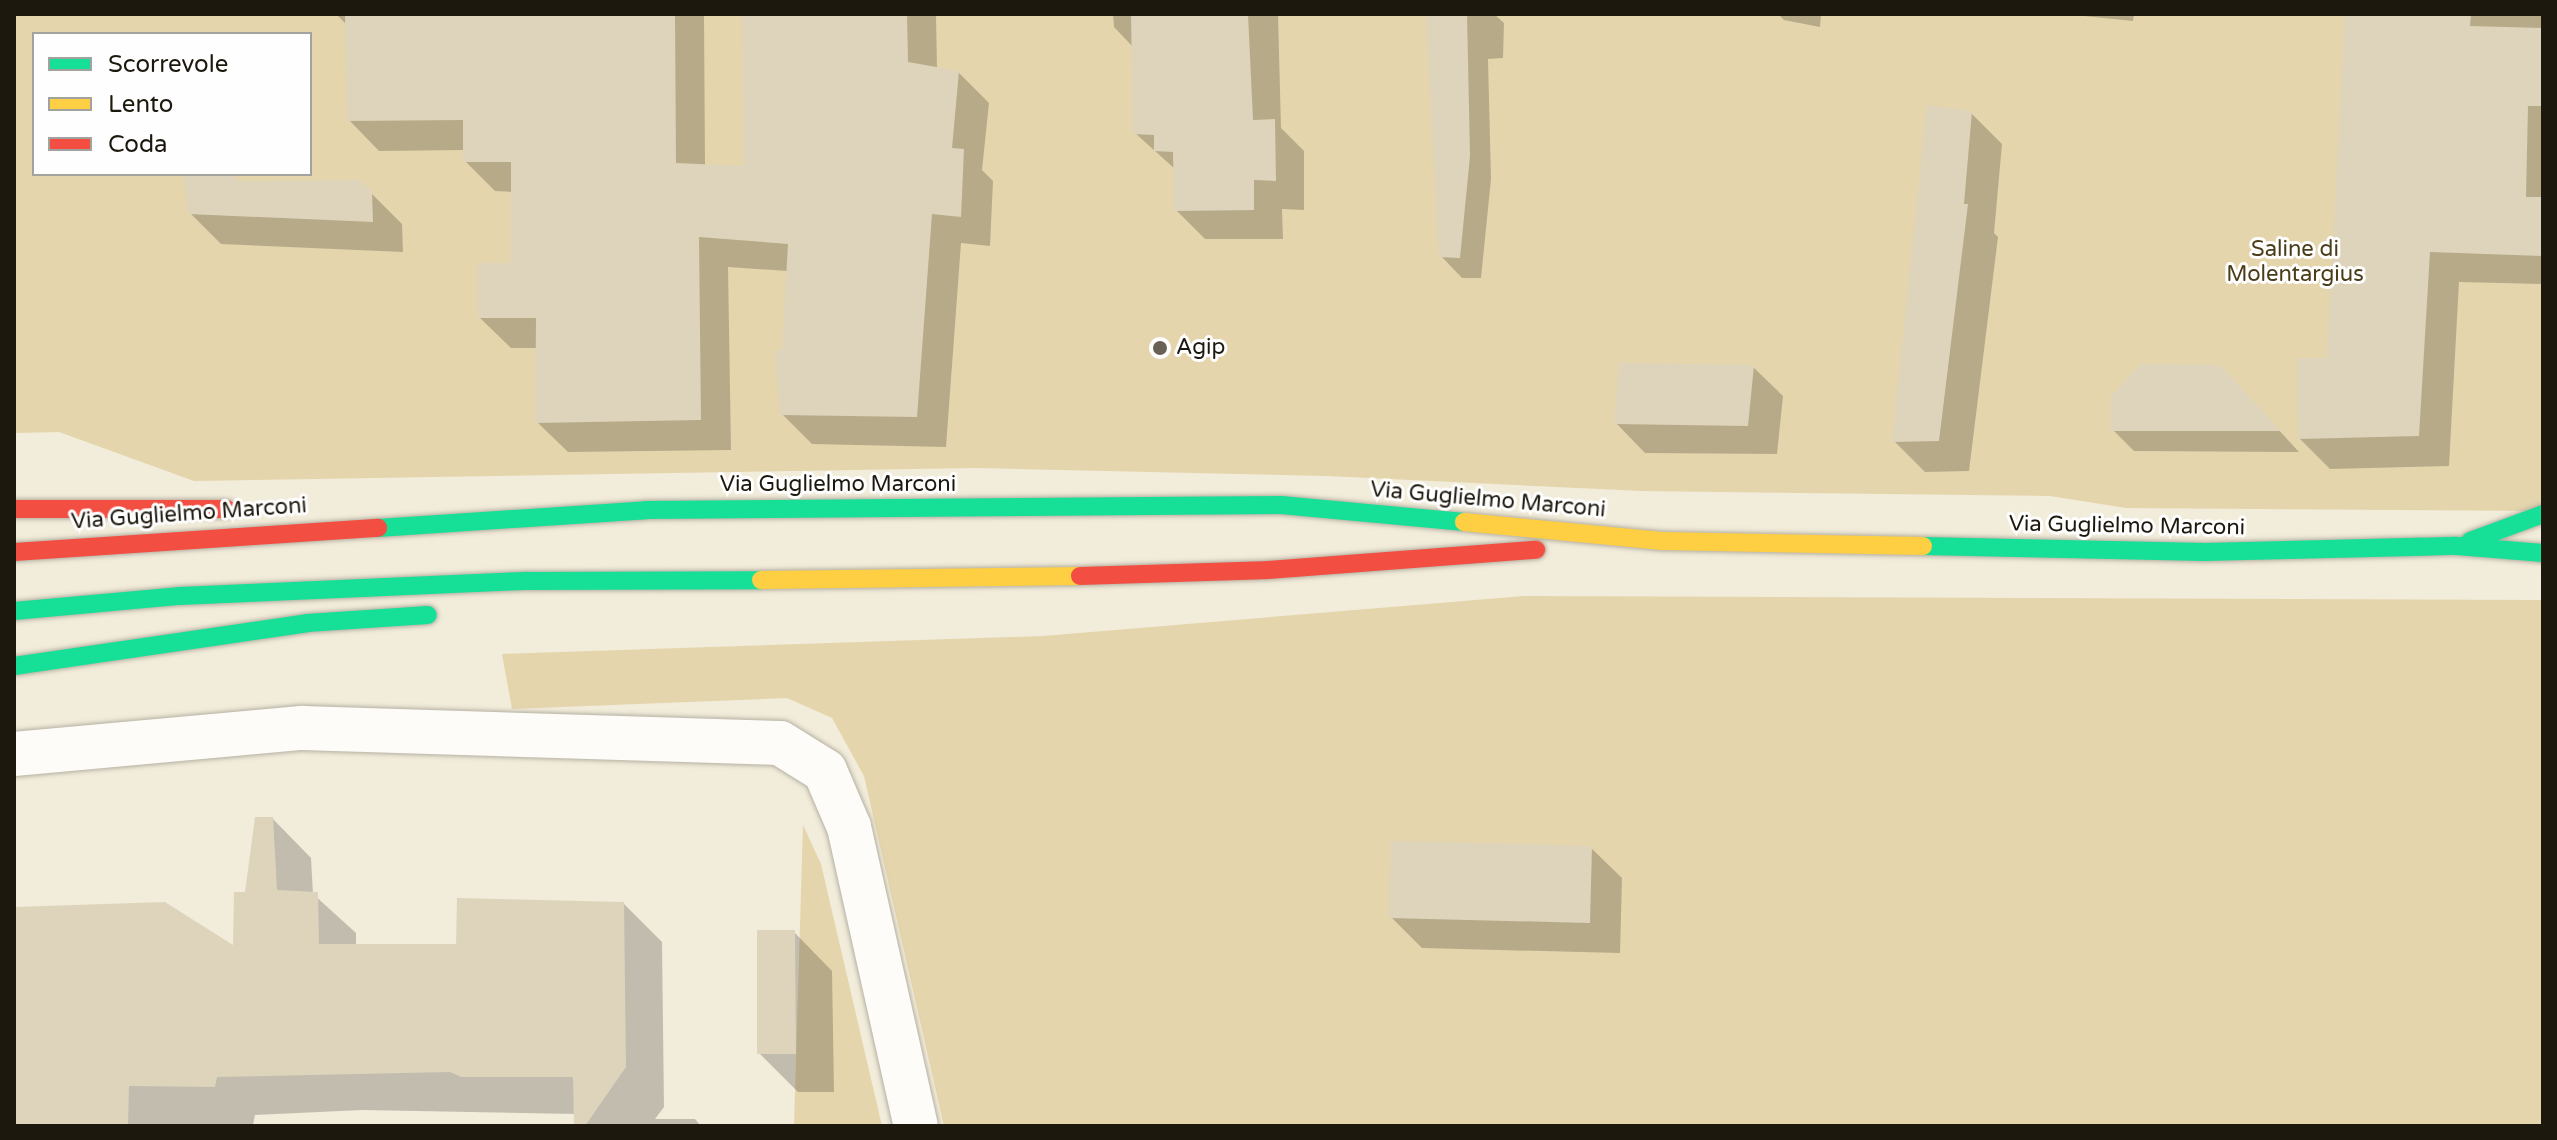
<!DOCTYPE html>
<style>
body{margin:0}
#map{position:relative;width:2557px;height:1140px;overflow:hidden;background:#f2ecda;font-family:"Varela Round",sans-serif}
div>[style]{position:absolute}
.green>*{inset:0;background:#e4d5ac}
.shadow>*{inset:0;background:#0003}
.building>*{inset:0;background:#ddd4bb}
.roads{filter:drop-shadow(0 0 2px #b6b1a3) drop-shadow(0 0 2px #b6b1a3)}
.street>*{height:44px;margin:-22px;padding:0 22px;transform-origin:22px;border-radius:22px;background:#fdfcf9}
.fast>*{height:18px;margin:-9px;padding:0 9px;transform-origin:9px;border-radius:9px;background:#16e098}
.slow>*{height:18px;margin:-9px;padding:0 9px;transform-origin:9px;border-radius:9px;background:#ffcf43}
.jam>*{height:18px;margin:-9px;padding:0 9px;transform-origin:9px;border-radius:9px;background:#f24e42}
.dots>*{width:22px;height:22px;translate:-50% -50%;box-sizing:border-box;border:4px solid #fefefe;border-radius:50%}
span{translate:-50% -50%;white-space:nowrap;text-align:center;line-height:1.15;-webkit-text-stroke:6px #fefefe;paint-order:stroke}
.park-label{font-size:22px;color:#4a3c18}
.poi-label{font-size:22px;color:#1d180d}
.left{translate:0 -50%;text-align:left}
.street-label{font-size:22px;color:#1d180d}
.frame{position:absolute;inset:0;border:16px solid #1d180d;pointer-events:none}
.legend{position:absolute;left:32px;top:32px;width:280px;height:144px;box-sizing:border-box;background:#fefefe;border:2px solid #a4a29e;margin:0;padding:10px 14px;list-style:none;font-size:24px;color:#1d180d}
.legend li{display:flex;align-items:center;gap:16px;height:40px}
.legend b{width:40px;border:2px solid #a4a29e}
</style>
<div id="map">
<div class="green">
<div style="clip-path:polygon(evenodd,14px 14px,2543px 14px,2543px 511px,2126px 508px,2050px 496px,1642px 491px,1327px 476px,976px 468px,194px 481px,59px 432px,14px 433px,14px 14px,34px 34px,310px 34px,310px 174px,34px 174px,34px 34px)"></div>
<div style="clip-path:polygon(1524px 596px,2543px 600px,2543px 1126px,944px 1126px,864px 776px,832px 718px,787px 698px,512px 709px,502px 654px,1043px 636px)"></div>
<div style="clip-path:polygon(803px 825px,821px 864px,882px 1126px,794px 1126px)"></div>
</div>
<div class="shadow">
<div style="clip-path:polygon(336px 14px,704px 14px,705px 166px,746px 168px,744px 14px,936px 14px,937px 69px,958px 72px,989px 103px,982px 170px,993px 181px,990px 246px,961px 243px,946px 447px,812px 444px,782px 414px,788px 271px,728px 267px,731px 450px,568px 452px,537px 422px,538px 348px,511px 348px,480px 318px,513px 265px,513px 192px,495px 191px,465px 161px,465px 150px,379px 151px,349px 120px,347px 25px)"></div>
<div style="clip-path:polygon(1113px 14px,1278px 14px,1281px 128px,1304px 151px,1304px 210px,1282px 209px,1283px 239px,1205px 239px,1176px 210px,1175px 169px,1135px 133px,1133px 47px,1114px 27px)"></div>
<div style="clip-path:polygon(1428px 14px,1494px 14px,1504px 23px,1503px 58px,1488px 59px,1491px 179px,1481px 278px,1462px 278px,1441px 256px)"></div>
<div style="clip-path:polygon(1778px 14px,1821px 14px,1820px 27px,1784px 20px)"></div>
<div style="clip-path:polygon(2064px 14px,2134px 14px,2133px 21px)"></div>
<div style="clip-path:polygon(2347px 14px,2543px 14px,2543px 284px,2459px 282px,2449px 466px,2330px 469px,2300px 439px,2329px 360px)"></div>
<div style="clip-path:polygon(1971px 113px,2002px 144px,1994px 233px,1998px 237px,1969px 471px,1925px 472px,1894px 441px)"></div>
<div style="clip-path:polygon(186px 174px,228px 174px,238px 183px,371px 193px,402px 224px,403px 252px,221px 244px,190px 213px)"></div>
<div style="clip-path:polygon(1753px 367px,1783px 396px,1777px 454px,1645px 453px,1616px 423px)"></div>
<div style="clip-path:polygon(2241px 389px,2299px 452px,2134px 451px,2113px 430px)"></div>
<div style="clip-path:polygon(273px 819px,311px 858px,313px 894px,356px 933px,356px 946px,457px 946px,624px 904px,662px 942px,664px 1107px,655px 1119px,695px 1119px,701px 1126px,576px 1126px,576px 1114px,362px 1110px,255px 1115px,253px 1125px,14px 1126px,14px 909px,235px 949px)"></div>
<div style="clip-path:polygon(1591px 848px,1622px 878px,1620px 953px,1422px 948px,1391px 917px)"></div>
<div style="clip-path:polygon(794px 932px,832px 971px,834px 1092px,798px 1092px,759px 1053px)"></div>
</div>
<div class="building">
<div style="clip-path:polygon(345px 14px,675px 14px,676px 163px,744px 166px,742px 14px,907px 14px,908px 62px,959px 71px,952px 148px,964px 149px,961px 217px,932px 214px,917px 417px,780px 415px,775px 350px,782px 350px,788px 244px,699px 237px,701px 420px,535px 423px,536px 318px,478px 318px,478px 263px,511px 263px,511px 162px,463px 162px,463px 120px,347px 121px)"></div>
<div style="clip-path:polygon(1131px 14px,1248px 14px,1253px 120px,1275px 119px,1276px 181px,1254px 180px,1254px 210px,1174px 211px,1173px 152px,1154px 151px,1154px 135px,1133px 134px)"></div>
<div style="clip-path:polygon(1426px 14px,1467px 14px,1470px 156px,1460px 258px,1439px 257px)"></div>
<div style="clip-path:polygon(2345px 14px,2471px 14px,2470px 26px,2543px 28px,2543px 106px,2528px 106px,2526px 197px,2543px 197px,2543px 256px,2430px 252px,2419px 436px,2298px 439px,2297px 358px,2327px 358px)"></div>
<div style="clip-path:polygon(1927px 105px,1972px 111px,1964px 204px,1968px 204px,1939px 441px,1892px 442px)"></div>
<div style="clip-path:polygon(184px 174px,231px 174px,239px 181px,359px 180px,372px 191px,373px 222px,188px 214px)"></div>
<div style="clip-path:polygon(1619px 363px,1754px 365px,1748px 426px,1614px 424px)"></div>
<div style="clip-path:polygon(2141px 364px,2220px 365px,2281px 431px,2111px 431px,2111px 396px)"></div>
<div style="clip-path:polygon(255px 817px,273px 817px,277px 890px,318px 892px,319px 944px,456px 944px,457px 898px,624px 902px,626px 1067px,585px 1126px,574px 1126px,573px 1077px,461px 1077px,450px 1072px,217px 1077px,215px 1087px,129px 1086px,128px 1126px,14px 1126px,14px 907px,165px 902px,233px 945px,234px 892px,245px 892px)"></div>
<div style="clip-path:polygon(1391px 841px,1592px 846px,1590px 923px,1389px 918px)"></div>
<div style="clip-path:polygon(757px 930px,795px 930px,796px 1054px,757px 1054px)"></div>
</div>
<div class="roads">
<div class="street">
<div style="left:14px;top:754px;width:289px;rotate:-5.2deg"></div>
<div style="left:302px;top:728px;width:478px;rotate:1.8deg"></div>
<div style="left:780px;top:743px;width:53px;rotate:31.9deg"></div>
<div style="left:825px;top:771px;width:61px;rotate:66.8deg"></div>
<div style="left:849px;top:827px;width:306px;rotate:77.4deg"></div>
</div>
<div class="fast">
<div style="left:378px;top:528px;width:269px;rotate:-3.8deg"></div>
<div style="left:646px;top:510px;width:635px;rotate:-0.45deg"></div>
<div style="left:1281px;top:505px;width:184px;rotate:5.3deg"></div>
<div style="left:2470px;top:541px;width:78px;rotate:-20.3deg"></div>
<div style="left:1923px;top:546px;width:282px;rotate:1.2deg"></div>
<div style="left:2205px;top:552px;width:252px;rotate:-1.4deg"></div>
<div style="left:2457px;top:546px;width:86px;rotate:4.7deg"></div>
<div style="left:14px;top:611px;width:167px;rotate:-5.2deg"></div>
<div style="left:180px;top:596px;width:349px;rotate:-2.5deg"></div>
<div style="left:529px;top:581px;width:232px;rotate:-0.2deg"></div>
<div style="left:14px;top:666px;width:296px;rotate:-8.3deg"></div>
<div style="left:307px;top:623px;width:121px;rotate:-3.8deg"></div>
</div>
<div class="slow">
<div style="left:1464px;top:522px;width:199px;rotate:5.5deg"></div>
<div style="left:1662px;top:541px;width:261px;rotate:1.1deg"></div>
<div style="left:761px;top:580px;width:319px;rotate:-0.7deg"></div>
</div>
<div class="jam">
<div style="left:14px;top:509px;width:213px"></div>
<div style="left:14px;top:552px;width:365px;rotate:-3.8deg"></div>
<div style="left:1080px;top:576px;width:187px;rotate:-1.8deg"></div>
<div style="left:1267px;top:570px;width:270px;rotate:-4.3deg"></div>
</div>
</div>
<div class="dots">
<div style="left:1160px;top:348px;background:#686255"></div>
</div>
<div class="park-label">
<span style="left:2295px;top:262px">Saline di<br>Molentargius</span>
</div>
<div class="poi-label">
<span class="left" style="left:1176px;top:348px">Agip</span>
</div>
<div class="street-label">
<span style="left:838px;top:485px">Via Guglielmo Marconi</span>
<span style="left:1488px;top:500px;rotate:5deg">Via Guglielmo Marconi</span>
<span style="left:189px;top:514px;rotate:-4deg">Via Guglielmo Marconi</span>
<span style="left:2127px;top:526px;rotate:1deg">Via Guglielmo Marconi</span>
</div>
<div class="frame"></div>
<ul class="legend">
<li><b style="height:10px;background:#16e098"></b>Scorrevole</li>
<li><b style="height:10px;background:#ffcf43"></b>Lento</li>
<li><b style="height:10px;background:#f24e42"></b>Coda</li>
</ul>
</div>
